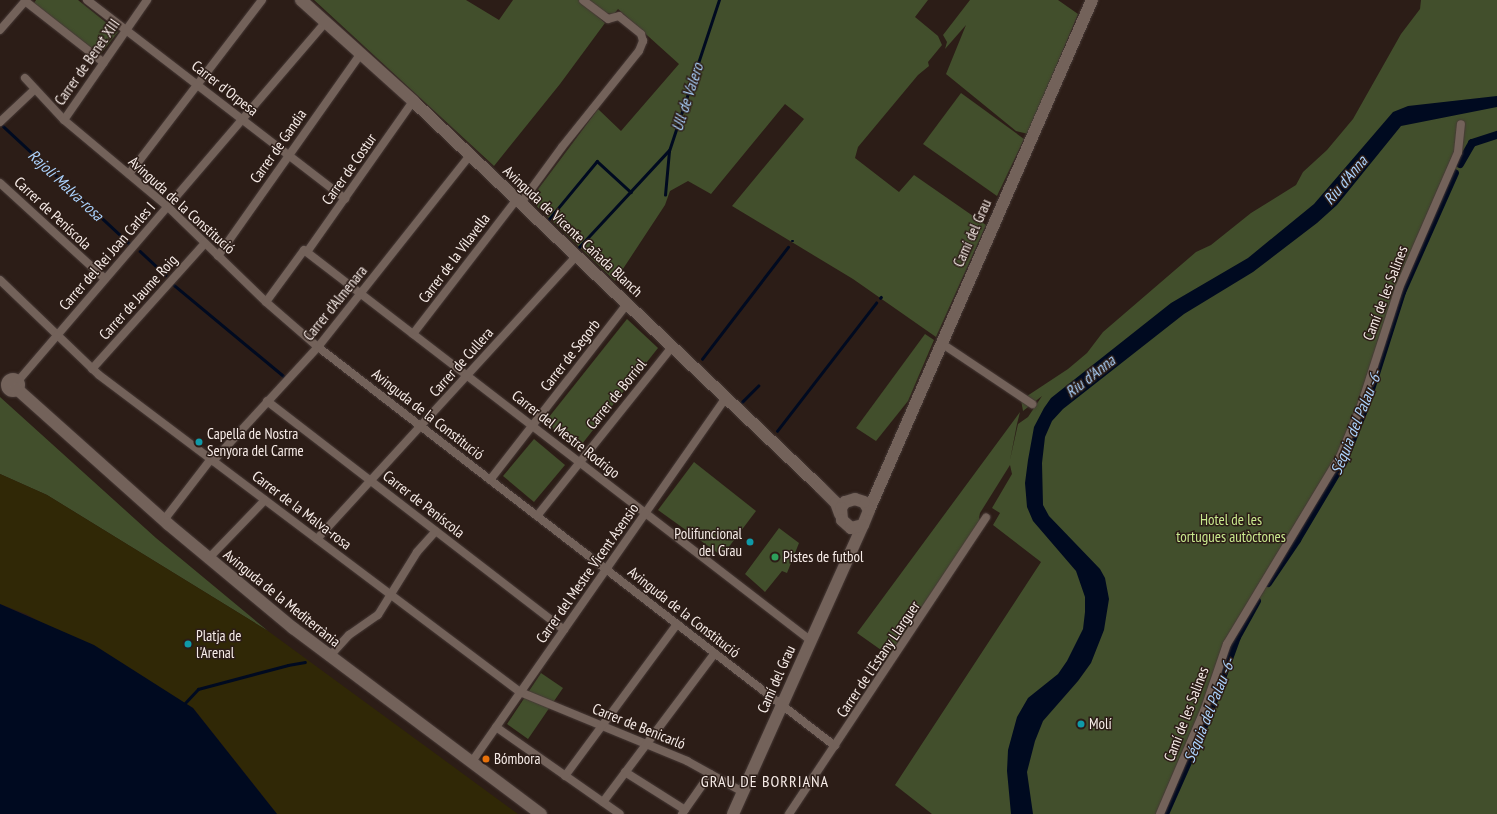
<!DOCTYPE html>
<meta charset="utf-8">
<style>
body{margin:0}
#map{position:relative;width:1497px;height:814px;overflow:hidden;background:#2c1d17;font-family:"PT Sans Narrow",sans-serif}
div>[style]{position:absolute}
.green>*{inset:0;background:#424f2c}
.sand>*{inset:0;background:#302806}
.water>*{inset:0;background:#000a20}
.stream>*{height:2.5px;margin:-1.25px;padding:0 1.25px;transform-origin:1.25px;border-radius:1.25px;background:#000a20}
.canal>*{height:8px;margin:-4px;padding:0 4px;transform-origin:4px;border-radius:4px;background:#000a20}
.roads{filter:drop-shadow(0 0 1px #463936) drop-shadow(0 0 1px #463936)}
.street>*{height:8px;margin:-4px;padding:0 4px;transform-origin:4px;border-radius:4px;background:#73625a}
.secondary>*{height:12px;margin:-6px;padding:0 6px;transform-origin:6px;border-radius:6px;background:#73625a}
.secondary>.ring{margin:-6px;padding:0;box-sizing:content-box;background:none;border:12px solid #73625a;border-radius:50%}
.dots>*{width:11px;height:11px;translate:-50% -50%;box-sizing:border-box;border:2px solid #2c1d17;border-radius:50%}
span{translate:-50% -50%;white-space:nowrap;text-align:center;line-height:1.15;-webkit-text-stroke:3px #2c1d17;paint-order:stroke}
.street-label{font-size:15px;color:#f7ece8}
.poi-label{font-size:15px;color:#f7ece8}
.left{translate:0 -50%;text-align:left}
.right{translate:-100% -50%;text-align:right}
.park-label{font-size:15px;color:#c9e98e}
.water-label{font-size:16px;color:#abd2fd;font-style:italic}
.neighbourhood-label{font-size:16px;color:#f7ece8;letter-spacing:1px}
</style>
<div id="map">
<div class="green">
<div style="clip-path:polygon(36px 0,78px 0,118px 32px,100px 55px,34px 3px)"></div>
<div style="clip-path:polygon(314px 0,466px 0,499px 20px,513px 0,579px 0,605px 23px,560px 84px,494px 166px)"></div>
<div style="clip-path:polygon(589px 0,928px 0,915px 17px,938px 36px,942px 45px,928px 62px,929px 66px,918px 75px,858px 147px,855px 158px,899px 192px,914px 175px,986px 225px,936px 337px,853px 279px,732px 206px,804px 119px,785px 104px,711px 194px,688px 181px,670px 191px,665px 205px,615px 281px,530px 200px,598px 109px,621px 131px,679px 64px,618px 9px,614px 14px,604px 13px)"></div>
<div style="clip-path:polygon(970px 0,1058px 0,1078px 14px,1028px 134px,1016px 131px,946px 74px,966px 25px,945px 49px,947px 42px,943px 35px)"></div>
<div style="clip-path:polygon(1421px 0,1497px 0,1497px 814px,932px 814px,895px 785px,1041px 562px,993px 525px,1000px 513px,992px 508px,1012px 474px,1010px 465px,980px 513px,979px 518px,982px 522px,891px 657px,857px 633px,1020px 412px,1017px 424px,1010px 460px,1018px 424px,1028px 417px,1042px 396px,1023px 411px,1021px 400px,1068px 369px,1087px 353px,1103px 332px,1196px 252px,1211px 245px,1251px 213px,1296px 185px,1303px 172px,1327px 150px,1353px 119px,1401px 34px,1420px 9px)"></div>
<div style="clip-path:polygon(961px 93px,1024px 139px,997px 196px,923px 144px)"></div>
<div style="clip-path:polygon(627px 319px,658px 348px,578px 449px,545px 422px)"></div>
<div style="clip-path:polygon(925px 334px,934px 340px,908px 401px,876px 441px,856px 428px)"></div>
<div style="clip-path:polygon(0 397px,156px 538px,268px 631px,47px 495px,0 474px)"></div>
<div style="clip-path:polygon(534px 439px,565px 465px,534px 502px,503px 476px)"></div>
<div style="clip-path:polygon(694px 462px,756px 511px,722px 556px,658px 510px)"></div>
<div style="clip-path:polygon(779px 528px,799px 543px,787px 573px,782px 571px,765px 592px,745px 574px)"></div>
<div style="clip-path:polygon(541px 673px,563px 688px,528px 739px,507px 724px)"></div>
</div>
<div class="sand">
<div style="clip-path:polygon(0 474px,47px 495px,268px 631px,518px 814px,277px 814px,193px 708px,26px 614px,0 604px)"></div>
</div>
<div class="water">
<div style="clip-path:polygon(1497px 96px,1497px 107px,1401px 126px,1337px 205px,1317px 223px,1253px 272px,1184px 314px,1063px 409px,1052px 421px,1045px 437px,1042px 463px,1043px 505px,1049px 516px,1100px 569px,1105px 578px,1109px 599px,1104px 630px,1091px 663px,1078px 681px,1043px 721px,1035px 741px,1027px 772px,1033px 814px,1011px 814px,1007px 771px,1008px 750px,1017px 717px,1028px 698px,1058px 674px,1067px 661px,1083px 629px,1085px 612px,1085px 597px,1076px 571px,1033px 521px,1027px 507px,1025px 483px,1028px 460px,1034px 427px,1044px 408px,1051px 398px,1171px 303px,1248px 258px,1314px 204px,1393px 112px,1408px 106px)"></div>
<div style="clip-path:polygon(0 604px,94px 645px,193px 708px,277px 814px,0 814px)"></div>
</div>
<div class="stream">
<div style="left:3px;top:126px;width:172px;rotate:42.9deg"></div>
<div style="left:665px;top:195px;width:44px;rotate:-84.8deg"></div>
<div style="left:669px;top:151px;width:159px;rotate:-71.7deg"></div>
<div style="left:549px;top:219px;width:75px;rotate:-50.4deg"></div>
<div style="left:597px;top:161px;width:46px;rotate:42.4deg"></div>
<div style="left:792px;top:241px;width:1px"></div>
<div style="left:579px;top:247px;width:132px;rotate:-47.1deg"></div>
<div style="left:140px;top:251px;width:35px;rotate:43deg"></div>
<div style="left:174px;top:285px;width:146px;rotate:39.7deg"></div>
<div style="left:880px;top:298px;width:1px;rotate:-45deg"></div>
<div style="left:702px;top:359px;width:141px;rotate:-52.5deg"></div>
<div style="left:742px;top:402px;width:23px;rotate:-45deg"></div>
<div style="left:777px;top:431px;width:162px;rotate:-52.3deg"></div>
<div style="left:185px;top:703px;width:19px;rotate:-47deg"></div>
<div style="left:198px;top:689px;width:93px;rotate:-14.9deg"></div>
<div style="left:288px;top:665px;width:17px;rotate:-10deg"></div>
</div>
<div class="canal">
<div style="left:1460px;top:164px;width:24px;rotate:-60deg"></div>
<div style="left:1472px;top:143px;width:26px;rotate:-18deg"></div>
<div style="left:1268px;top:583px;width:52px;rotate:-56deg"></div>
<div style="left:1297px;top:540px;width:92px;rotate:-59.3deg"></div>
<div style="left:1344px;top:461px;width:60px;rotate:-68.6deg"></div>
<div style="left:1366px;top:405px;width:119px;rotate:-72.3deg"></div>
<div style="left:1402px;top:292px;width:130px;rotate:-66deg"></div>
<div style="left:1165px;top:814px;width:106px;rotate:-66.1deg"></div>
<div style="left:1208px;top:717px;width:85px;rotate:-70.1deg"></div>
<div style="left:1237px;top:637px;width:41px;rotate:-60.9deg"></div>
</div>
<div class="roads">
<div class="street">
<div style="left:87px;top:0;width:326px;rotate:37.6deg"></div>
<div style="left:25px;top:1px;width:100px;rotate:38.1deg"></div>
<div style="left:0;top:30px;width:40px;rotate:-49deg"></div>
<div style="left:25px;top:78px;width:57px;rotate:47.1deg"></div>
<div style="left:64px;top:120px;width:136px;rotate:39.9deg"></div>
<div style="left:168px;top:207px;width:136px;rotate:44.1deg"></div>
<div style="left:266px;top:302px;width:69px;rotate:40.9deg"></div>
<div style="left:318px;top:347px;width:653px;rotate:37.66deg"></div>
<div style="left:64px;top:120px;width:146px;rotate:-55.3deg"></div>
<div style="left:0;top:122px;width:48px;rotate:-43.3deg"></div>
<div style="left:129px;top:174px;width:219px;rotate:-52.6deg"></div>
<div style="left:0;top:183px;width:142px;rotate:42.4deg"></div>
<div style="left:521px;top:203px;width:69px;rotate:-53.8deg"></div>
<div style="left:562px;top:147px;width:123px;rotate:-51.3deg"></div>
<div style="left:639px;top:51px;width:11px;rotate:-68deg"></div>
<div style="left:643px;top:41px;width:7px;rotate:-106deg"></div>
<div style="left:641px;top:34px;width:28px;rotate:-141deg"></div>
<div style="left:619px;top:16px;width:11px;rotate:165deg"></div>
<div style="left:608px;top:19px;width:31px;rotate:-143deg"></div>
<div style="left:307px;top:252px;width:184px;rotate:-54.9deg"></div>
<div style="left:218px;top:256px;width:248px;rotate:-54.8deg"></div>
<div style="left:0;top:280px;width:137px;rotate:43.8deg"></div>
<div style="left:99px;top:375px;width:527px;rotate:36.98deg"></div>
<div style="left:520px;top:692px;width:181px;rotate:22.4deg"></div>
<div style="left:687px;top:761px;width:64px;rotate:29deg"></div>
<div style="left:266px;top:302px;width:64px;rotate:-53.8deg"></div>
<div style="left:304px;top:250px;width:639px;rotate:37.62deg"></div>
<div style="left:413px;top:334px;width:170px;rotate:-52.4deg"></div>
<div style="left:941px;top:343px;width:110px;rotate:33.8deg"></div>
<div style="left:92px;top:369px;width:169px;rotate:-48.1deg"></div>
<div style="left:18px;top:381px;width:473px;rotate:-49.4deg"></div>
<div style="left:267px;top:401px;width:375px;rotate:37.6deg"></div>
<div style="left:213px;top:461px;width:155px;rotate:-47.4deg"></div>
<div style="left:318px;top:347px;width:245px;rotate:-51.6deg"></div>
<div style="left:490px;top:480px;width:223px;rotate:-52.1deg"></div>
<div style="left:537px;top:516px;width:216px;rotate:-51.4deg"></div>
<div style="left:164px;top:520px;width:77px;rotate:-52.4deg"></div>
<div style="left:317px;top:539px;width:384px;rotate:-47.5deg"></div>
<div style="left:208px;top:559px;width:82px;rotate:-46deg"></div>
<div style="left:329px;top:657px;width:30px;rotate:-48deg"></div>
<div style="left:349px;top:635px;width:35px;rotate:-35deg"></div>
<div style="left:378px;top:615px;width:74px;rotate:-58.2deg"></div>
<div style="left:417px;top:552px;width:28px;rotate:-48deg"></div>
<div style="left:496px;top:727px;width:151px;rotate:35.1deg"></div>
<div style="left:471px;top:763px;width:445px;rotate:-55.1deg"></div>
<div style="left:625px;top:772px;width:71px;rotate:32.3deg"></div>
<div style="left:565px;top:776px;width:189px;rotate:-53.6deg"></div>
<div style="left:603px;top:802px;width:186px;rotate:-53.1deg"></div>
<div style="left:682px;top:814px;width:49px;rotate:-55deg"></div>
<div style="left:789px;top:814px;width:356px;rotate:-56.4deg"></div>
<div style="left:1160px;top:814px;width:112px;rotate:-66.9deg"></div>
<div style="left:1204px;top:711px;width:71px;rotate:-71.1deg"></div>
<div style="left:1227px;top:644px;width:218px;rotate:-58.9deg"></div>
<div style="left:1340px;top:457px;width:55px;rotate:-67.6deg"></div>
<div style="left:1361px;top:406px;width:124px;rotate:-72.1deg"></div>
<div style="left:1399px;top:288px;width:148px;rotate:-66.5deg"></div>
<div style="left:1458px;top:152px;width:28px;rotate:-84deg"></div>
</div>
<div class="secondary">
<div style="left:301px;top:0;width:151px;rotate:42deg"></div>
<div style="left:413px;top:101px;width:561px;rotate:43.48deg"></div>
<div style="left:820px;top:487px;width:23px;rotate:45deg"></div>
<div style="left:836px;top:503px;width:12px;rotate:70deg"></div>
<div class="ring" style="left:7px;top:379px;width:0;height:0"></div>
<div style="left:17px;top:389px;width:203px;rotate:41.8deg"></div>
<div style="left:168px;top:524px;width:163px;rotate:39.8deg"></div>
<div style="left:293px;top:628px;width:310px;rotate:36.9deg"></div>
<div style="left:869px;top:510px;width:557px;rotate:-66.38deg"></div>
<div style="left:733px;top:814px;width:317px;rotate:-65.8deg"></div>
<div style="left:863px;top:525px;width:16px;rotate:-68deg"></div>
<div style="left:869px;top:510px;width:9px;rotate:-122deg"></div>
<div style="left:864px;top:502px;width:9px;rotate:-162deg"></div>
<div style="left:855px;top:499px;width:10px;rotate:163deg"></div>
<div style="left:845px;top:502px;width:7px;rotate:124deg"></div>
<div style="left:841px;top:508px;width:12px;rotate:85deg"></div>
<div style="left:842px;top:520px;width:12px;rotate:42deg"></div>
<div style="left:851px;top:528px;width:12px;rotate:-14deg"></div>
</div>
</div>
<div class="dots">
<div style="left:199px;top:442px;background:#0f9aa8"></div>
<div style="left:750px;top:542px;background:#0f9aa8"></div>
<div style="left:775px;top:557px;background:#2e9e5b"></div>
<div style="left:188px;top:644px;background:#0f9aa8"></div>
<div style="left:1081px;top:724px;background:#0f9aa8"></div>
<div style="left:486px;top:759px;background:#e8710a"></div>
</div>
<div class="street-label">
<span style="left:87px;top:62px;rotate:-55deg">Carrer de Benet XIII</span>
<span style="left:225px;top:88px;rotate:38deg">Carrer d'Orpesa</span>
<span style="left:278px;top:146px;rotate:-55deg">Carrer de Gandia</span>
<span style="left:349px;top:169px;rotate:-55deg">Carrer de Costur</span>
<span style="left:182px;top:205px;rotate:42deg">Avinguda de la Constitució</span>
<span style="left:53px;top:213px;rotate:43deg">Carrer de Peníscola</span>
<span style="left:573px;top:231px;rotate:43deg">Avinguda de Vicente Cañada Blanch</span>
<span style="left:972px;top:233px;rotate:-66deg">Camí del Grau</span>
<span style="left:107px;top:256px;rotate:-49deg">Carrer del Rei Joan Carles I</span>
<span style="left:454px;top:258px;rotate:-53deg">Carrer de la Vilavella</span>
<span style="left:1385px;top:293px;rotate:-69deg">Camí de les Salines</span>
<span style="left:138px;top:297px;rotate:-48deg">Carrer de Jaume Roig</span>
<span style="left:335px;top:303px;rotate:-51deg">Carrer d'Almenara</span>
<span style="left:570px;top:355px;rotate:-52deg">Carrer de Segorb</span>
<span style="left:461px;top:362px;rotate:-48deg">Carrer de Cullera</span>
<span style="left:616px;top:394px;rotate:-51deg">Carrer de Borriol</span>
<span style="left:428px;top:414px;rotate:38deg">Avinguda de la Constitució</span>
<span style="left:566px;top:434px;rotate:38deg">Carrer del Mestre Rodrigo</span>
<span style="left:424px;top:504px;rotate:38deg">Carrer de Peníscola</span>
<span style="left:302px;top:510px;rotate:37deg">Carrer de la Malva-rosa</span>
<span style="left:587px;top:573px;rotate:-55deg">Carrer del Mestre Vicent Asensio</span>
<span style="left:282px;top:598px;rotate:39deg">Avinguda de la Mediterrània</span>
<span style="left:684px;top:612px;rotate:38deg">Avinguda de la Constitució</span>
<span style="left:878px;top:659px;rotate:-56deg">Carrer de l'Estany Llarguer</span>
<span style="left:776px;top:679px;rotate:-66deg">Camí del Grau</span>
<span style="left:1186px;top:714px;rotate:-69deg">Camí de les Salines</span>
<span style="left:639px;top:726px;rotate:22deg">Carrer de Benicarló</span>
</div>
<div class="poi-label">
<span class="left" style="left:207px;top:442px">Capella de Nostra<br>Senyora del Carme</span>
<span class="right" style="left:742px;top:542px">Polifuncional<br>del Grau</span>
<span class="left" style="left:783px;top:557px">Pistes de futbol</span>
<span class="left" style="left:196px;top:644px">Platja de<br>l'Arenal</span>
<span class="left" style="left:1089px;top:724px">Molí</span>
<span class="left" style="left:494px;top:759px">Bómbora</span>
</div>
<div class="park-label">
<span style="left:1231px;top:528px">Hotel de les<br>tortugues autòctones</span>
</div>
<div class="water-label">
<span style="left:687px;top:97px;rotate:-72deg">Ull de Valero</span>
<span style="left:1345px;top:180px;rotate:-50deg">Riu d'Anna</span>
<span style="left:66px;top:185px;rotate:43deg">Rajolí Malva-rosa</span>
<span style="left:1090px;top:376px;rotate:-38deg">Riu d'Anna</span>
<span style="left:1356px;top:422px;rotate:-68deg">Séquia del Palau -6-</span>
<span style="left:1209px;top:710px;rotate:-68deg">Séquia del Palau -6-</span>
</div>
<div class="neighbourhood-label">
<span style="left:765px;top:781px">GRAU DE BORRIANA</span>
</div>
</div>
